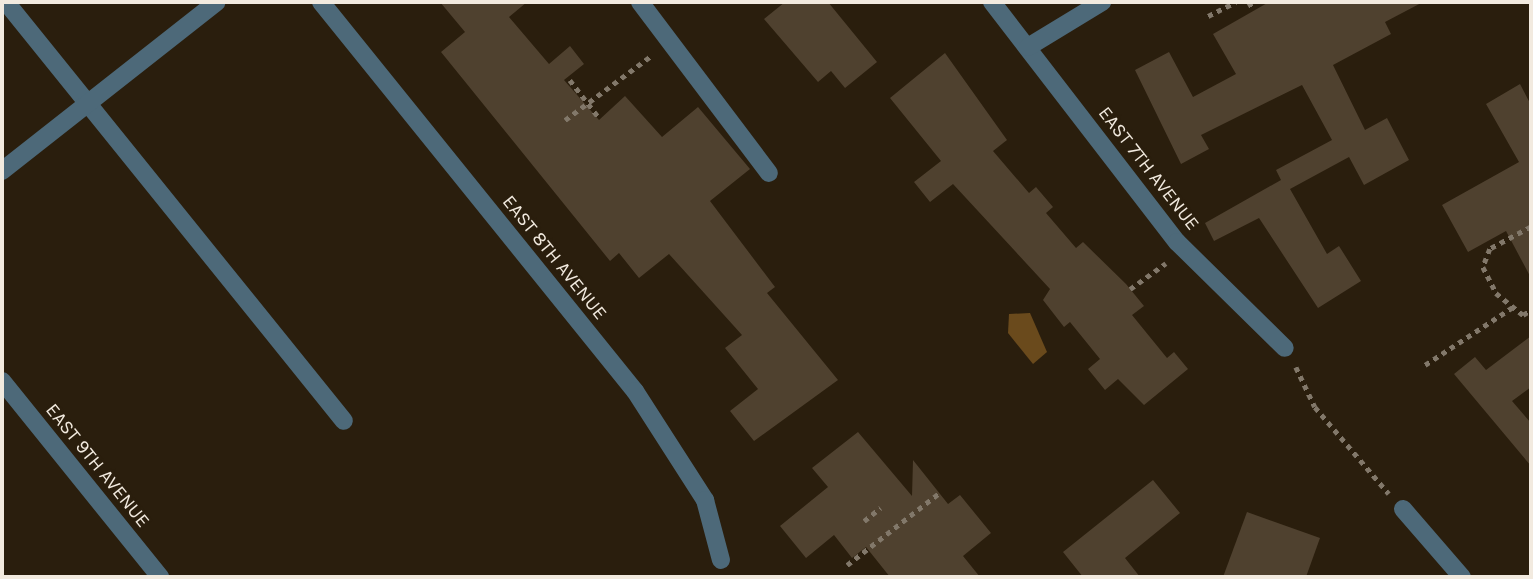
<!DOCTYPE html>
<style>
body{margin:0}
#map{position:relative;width:1533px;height:579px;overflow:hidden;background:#2a1e0d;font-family:Karla,sans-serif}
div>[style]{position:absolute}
.water>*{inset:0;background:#6a4a1c}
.building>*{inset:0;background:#4f412f}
.path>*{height:4.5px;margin-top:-2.25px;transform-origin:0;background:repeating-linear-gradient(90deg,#82786a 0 5px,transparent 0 10px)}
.minor>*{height:18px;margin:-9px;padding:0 9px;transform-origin:9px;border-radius:9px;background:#4d6979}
span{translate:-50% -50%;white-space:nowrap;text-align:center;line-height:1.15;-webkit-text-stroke:5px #2a1e0d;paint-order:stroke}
.street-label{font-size:19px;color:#f2eadf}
.frame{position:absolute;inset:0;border:4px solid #f2eadf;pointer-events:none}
</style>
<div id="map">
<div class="water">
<div style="clip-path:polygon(1030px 313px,1047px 352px,1033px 364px,1008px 333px,1009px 314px)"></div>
</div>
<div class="building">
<div style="clip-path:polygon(440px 2px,527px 2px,509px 17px,549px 64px,570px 46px,584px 64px,564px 80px,599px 120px,625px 96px,662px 137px,698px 107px,750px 169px,710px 201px,775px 287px,767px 293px,838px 380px,754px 441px,730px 411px,758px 389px,725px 348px,742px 335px,669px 254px,639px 278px,619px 253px,610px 261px,441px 52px,465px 32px)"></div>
<div style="clip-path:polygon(785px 2px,828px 2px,877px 62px,845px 88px,831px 71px,818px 82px,764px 19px)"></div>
<div style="clip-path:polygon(1269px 2px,1423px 2px,1385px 22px,1391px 34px,1333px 65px,1365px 130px,1387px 118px,1409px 160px,1364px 185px,1349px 157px,1290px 189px,1327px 254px,1339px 246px,1361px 281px,1318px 308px,1259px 218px,1214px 241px,1205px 223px,1281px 180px,1276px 170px,1332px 140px,1302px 85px,1201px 135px,1209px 149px,1181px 164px,1135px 70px,1169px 52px,1193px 97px,1236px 74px,1213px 34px)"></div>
<div style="clip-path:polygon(945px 53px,1007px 140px,993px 151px,1029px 193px,1036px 187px,1053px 207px,1046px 213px,1076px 248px,1083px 242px,1126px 284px,1144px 306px,1132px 315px,1167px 358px,1174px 352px,1188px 369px,1144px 405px,1118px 379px,1105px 390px,1088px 369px,1100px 359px,1070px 322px,1064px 327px,1043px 300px,1050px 289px,953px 184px,930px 202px,914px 182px,941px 161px,890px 98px)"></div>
<div style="clip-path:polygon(1520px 84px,1531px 105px,1531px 278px,1506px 231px,1468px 252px,1442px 205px,1519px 162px,1486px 104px)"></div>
<div style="clip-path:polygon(1531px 336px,1531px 387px,1512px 401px,1531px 423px,1531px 466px,1454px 374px,1475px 357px,1486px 370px)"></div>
<div style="clip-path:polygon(858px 432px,912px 496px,913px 460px,948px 504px,960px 495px,991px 533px,963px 556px,980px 577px,890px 577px,866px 547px,852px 558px,834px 535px,806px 558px,780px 526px,828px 487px,812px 468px)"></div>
<div style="clip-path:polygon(1153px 480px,1180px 513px,1125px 558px,1140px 577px,1083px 577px,1063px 552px)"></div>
<div style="clip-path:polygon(1247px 512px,1320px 538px,1306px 577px,1223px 577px)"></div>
</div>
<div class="path">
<div style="left:1249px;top:2px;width:8px;rotate:60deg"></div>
<div style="left:1208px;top:16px;width:31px;rotate:-27deg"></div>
<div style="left:570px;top:80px;width:49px;rotate:52.4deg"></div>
<div style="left:565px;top:120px;width:107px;rotate:-36.7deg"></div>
<div style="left:1531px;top:227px;width:47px;rotate:151.8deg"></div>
<div style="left:1490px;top:249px;width:19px;rotate:111deg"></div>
<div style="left:1483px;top:267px;width:29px;rotate:63deg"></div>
<div style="left:1496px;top:293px;width:35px;rotate:39deg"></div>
<div style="left:1523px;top:315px;width:9px;rotate:-32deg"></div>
<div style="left:1130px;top:289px;width:44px;rotate:-35.8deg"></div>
<div style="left:1425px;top:365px;width:105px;rotate:-33.4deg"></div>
<div style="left:1296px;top:367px;width:44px;rotate:64.6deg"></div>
<div style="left:1315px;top:407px;width:114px;rotate:49.6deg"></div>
<div style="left:864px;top:521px;width:21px;rotate:-39deg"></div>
<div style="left:847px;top:565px;width:117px;rotate:-38deg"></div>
</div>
<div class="minor">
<div style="left:6px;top:2px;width:538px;rotate:51.11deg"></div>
<div style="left:321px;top:2px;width:500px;rotate:51.1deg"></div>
<div style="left:635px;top:391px;width:130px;rotate:57.3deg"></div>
<div style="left:705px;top:500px;width:62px;rotate:75.1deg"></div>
<div style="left:640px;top:2px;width:214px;rotate:53deg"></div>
<div style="left:992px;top:2px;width:303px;rotate:52.4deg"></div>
<div style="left:1177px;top:242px;width:151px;rotate:44.5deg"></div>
<div style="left:1028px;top:47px;width:87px;rotate:-31.3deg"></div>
<div style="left:2px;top:171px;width:273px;rotate:-38.2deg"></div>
<div style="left:2px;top:381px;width:252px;rotate:51.1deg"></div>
<div style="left:1403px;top:509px;width:90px;rotate:49.1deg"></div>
</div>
<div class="street-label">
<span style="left:1148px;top:169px;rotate:52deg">EAST 7TH AVENUE</span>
<span style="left:554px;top:258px;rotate:51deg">EAST 8TH AVENUE</span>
<span style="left:97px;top:466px;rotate:51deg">EAST 9TH AVENUE</span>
</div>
<div class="frame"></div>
</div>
